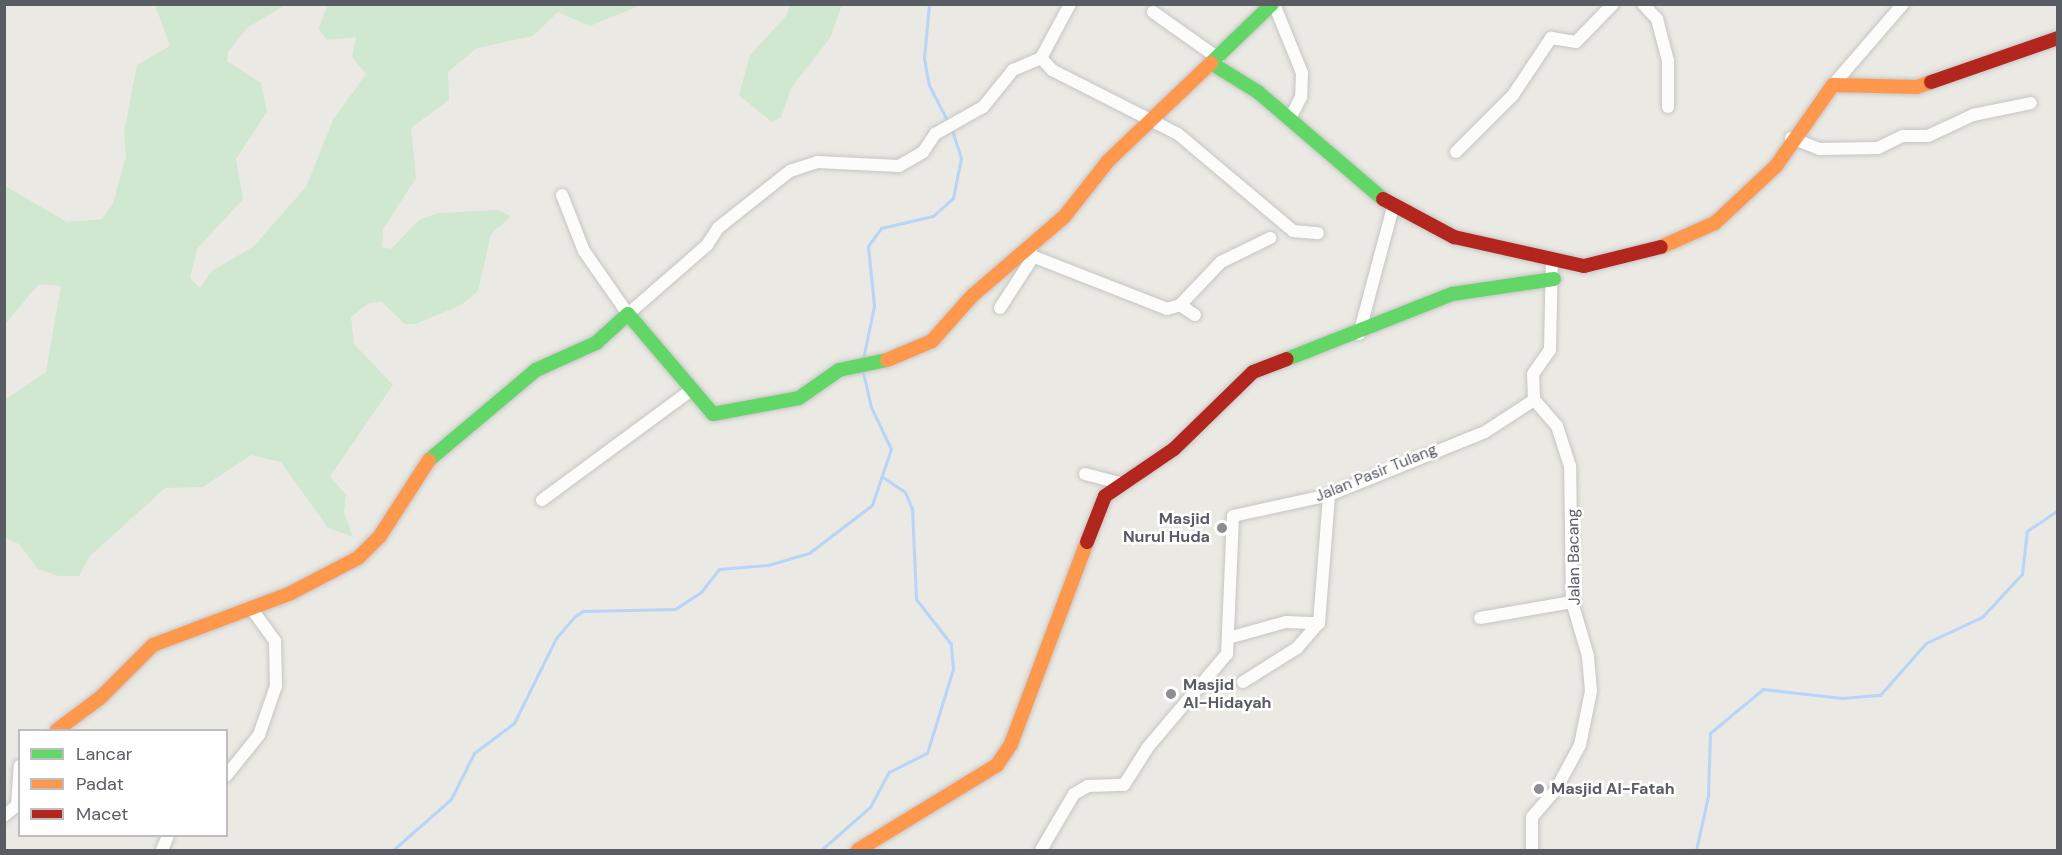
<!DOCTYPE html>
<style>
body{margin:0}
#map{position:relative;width:2062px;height:855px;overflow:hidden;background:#eae9e3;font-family:"DM Sans",sans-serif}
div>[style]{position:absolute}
.green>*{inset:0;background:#d0e8cf}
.stream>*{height:3px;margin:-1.5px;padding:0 1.5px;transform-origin:1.5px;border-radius:1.5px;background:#b6d5f7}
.roads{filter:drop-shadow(0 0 2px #c6c5c5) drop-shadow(0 0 2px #c6c5c5)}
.street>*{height:12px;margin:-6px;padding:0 6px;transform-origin:6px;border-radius:6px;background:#fcfcfb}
.fast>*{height:14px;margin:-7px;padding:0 7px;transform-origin:7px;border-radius:7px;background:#63d668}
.slow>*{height:14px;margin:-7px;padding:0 7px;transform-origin:7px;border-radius:7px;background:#ff974d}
.jam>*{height:14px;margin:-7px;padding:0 7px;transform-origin:7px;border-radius:7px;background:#b3261e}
.dots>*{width:16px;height:16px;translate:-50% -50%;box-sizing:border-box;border:3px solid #fff;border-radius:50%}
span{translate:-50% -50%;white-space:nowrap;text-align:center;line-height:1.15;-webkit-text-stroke:5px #fff;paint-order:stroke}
.street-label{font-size:16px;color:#595c63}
.poi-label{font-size:16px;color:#595c63;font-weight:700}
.right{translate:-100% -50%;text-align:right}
.left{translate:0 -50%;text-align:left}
.frame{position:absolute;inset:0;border:6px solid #595c63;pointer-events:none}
.legend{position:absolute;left:18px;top:729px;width:210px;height:108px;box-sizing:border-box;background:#fff;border:2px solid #bdbec1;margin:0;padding:8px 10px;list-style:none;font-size:18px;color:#595c63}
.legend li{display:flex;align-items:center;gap:12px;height:30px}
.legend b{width:30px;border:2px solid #bdbec1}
</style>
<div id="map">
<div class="green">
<div style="clip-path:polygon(155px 5px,285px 5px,247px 28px,228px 52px,227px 61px,261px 83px,267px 112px,236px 159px,243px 199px,197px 249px,190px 278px,200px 288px,212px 271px,253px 247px,306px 187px,333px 120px,366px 74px,352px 57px,356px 37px,327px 40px,318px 29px,328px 5px,641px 5px,590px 26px,558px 12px,533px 36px,477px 48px,448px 72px,449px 100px,411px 128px,416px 178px,383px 229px,382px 247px,391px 249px,419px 220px,438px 213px,498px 210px,511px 216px,491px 234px,478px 291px,461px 305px,415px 324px,405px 324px,382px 302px,369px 303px,351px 317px,354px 344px,393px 385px,330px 476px,346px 495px,344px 512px,353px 537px,328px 528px,281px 462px,251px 455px,203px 487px,165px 488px,90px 556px,79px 576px,59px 576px,38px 569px,19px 544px,5px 538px,5px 400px,46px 372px,61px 286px,39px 284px,5px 324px,5px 186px,67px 222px,102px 219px,113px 204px,126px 156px,124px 132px,137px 65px,170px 46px)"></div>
<div style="clip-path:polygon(790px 5px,842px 5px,830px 38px,791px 88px,781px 117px,772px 122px,739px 95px,750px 55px,786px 16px)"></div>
</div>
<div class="stream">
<div style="left:929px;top:4px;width:54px;rotate:95.3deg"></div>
<div style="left:924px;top:58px;width:27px;rotate:80deg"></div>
<div style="left:929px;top:85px;width:42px;rotate:62.8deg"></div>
<div style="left:863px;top:359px;width:54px;rotate:-78.3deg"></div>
<div style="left:874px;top:306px;width:60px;rotate:-95.7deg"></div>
<div style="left:868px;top:246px;width:22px;rotate:-54deg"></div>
<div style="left:881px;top:228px;width:53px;rotate:-13deg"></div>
<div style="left:933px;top:216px;width:27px;rotate:-42deg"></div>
<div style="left:953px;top:198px;width:41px;rotate:-78.7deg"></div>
<div style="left:961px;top:158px;width:32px;rotate:-108deg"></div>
<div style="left:393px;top:850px;width:77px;rotate:-41.3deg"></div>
<div style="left:451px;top:799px;width:51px;rotate:-63.4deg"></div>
<div style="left:474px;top:753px;width:50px;rotate:-36.9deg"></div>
<div style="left:514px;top:723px;width:95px;rotate:-63.7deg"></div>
<div style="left:556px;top:638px;width:28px;rotate:-49deg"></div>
<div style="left:574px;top:617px;width:11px;rotate:-34deg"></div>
<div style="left:583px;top:611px;width:92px;rotate:-1.2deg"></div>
<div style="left:675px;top:609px;width:31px;rotate:-33deg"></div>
<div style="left:701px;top:592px;width:29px;rotate:-52deg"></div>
<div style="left:719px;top:569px;width:49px;rotate:-4.7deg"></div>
<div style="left:768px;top:565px;width:43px;rotate:-16.3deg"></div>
<div style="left:809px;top:553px;width:79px;rotate:-37.3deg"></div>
<div style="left:872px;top:505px;width:59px;rotate:-71.3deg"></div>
<div style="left:891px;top:449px;width:47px;rotate:-115.5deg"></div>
<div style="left:871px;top:407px;width:36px;rotate:-103deg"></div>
<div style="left:821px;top:850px;width:65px;rotate:-41.3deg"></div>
<div style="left:870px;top:807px;width:40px;rotate:-62deg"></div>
<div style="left:889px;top:772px;width:42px;rotate:-26.6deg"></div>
<div style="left:927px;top:753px;width:88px;rotate:-72.8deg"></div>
<div style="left:953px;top:669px;width:25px;rotate:-95deg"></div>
<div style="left:951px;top:644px;width:57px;rotate:-127.9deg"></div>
<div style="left:916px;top:599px;width:90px;rotate:-92.5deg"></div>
<div style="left:912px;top:509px;width:18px;rotate:-112deg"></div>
<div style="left:905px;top:492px;width:27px;rotate:-146deg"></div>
<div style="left:1696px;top:850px;width:55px;rotate:-77.5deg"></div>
<div style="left:1708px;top:796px;width:63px;rotate:-88.2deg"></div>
<div style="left:1710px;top:733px;width:69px;rotate:-39.7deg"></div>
<div style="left:1763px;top:689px;width:80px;rotate:6.5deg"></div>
<div style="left:1842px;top:698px;width:38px;rotate:-5deg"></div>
<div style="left:1880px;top:695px;width:69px;rotate:-48.5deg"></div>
<div style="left:1926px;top:643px;width:62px;rotate:-24.9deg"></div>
<div style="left:1982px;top:617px;width:59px;rotate:-47.1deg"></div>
<div style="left:2022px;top:574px;width:43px;rotate:-83.4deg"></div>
<div style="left:2027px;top:531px;width:37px;rotate:-34deg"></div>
</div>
<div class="roads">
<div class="street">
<div style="left:1070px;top:4px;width:61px;rotate:118.2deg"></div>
<div style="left:1041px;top:58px;width:16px;rotate:47deg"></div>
<div style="left:1052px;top:70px;width:141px;rotate:26.9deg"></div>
<div style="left:1178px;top:134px;width:150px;rotate:40.1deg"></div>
<div style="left:1293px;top:231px;width:25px;rotate:5deg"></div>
<div style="left:1274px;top:4px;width:74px;rotate:67.9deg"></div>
<div style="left:1302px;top:73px;width:24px;rotate:92deg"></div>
<div style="left:1301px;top:97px;width:25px;rotate:117deg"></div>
<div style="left:1643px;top:4px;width:21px;rotate:47deg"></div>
<div style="left:1657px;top:19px;width:43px;rotate:75.3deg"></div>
<div style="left:1668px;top:61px;width:46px;rotate:90deg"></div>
<div style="left:1153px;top:12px;width:80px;rotate:35.3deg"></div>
<div style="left:1833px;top:85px;width:107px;rotate:-49.2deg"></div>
<div style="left:1791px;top:138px;width:30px;rotate:21deg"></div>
<div style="left:1819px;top:149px;width:59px;rotate:-1deg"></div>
<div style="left:1878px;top:148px;width:28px;rotate:-26deg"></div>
<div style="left:1903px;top:136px;width:25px"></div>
<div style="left:1928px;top:136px;width:50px;rotate:-25deg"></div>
<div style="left:1973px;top:115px;width:59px;rotate:-11.7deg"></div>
<div style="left:1456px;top:152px;width:81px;rotate:-45deg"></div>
<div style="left:1513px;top:95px;width:69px;rotate:-56.3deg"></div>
<div style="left:1551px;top:38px;width:25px;rotate:9deg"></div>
<div style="left:1576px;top:42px;width:53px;rotate:-45.8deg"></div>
<div style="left:562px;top:195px;width:60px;rotate:68.6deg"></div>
<div style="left:584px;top:251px;width:77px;rotate:55.1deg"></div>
<div style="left:628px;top:314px;width:105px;rotate:-41.1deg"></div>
<div style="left:707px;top:245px;width:20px;rotate:-57deg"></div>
<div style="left:718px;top:228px;width:92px;rotate:-38.4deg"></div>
<div style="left:790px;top:171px;width:28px;rotate:-18deg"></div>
<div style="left:817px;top:162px;width:82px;rotate:2.8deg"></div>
<div style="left:899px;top:166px;width:28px;rotate:-30deg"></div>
<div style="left:923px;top:152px;width:22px;rotate:-56deg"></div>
<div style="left:935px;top:134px;width:55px;rotate:-29.4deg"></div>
<div style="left:983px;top:107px;width:48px;rotate:-51deg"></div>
<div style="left:1013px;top:70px;width:30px;rotate:-23deg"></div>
<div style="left:1032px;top:256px;width:145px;rotate:21.4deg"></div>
<div style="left:1167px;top:309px;width:14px;rotate:-17deg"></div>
<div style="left:1180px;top:305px;width:59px;rotate:-46.4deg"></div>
<div style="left:1221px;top:262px;width:55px;rotate:-26.1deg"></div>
<div style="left:1180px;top:305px;width:18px;rotate:34deg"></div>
<div style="left:1000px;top:308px;width:57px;rotate:-57.1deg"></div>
<div style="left:1031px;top:260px;width:11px;rotate:-90deg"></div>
<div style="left:1359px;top:334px;width:131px;rotate:-75deg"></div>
<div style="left:1085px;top:474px;width:40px;rotate:14.4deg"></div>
<div style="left:542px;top:500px;width:184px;rotate:-36.4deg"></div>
<div style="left:1480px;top:618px;width:93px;rotate:-9.9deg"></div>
<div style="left:1228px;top:638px;width:60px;rotate:-15.4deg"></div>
<div style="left:1286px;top:622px;width:33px;rotate:2deg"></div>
<div style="left:1243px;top:682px;width:64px;rotate:-32.2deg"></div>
<div style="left:1297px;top:648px;width:33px;rotate:-49deg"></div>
<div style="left:1319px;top:623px;width:128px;rotate:-85.5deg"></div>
<div style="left:226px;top:776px;width:53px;rotate:-51.2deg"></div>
<div style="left:259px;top:735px;width:52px;rotate:-70.9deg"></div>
<div style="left:276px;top:686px;width:45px;rotate:-91.3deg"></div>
<div style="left:275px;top:641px;width:39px;rotate:-126deg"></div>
<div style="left:4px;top:816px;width:17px;rotate:-40deg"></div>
<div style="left:17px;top:805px;width:39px;rotate:-86deg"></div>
<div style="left:162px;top:850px;width:15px;rotate:-67deg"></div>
<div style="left:1041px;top:850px;width:65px;rotate:-59.5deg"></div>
<div style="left:1074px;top:794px;width:16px;rotate:-30deg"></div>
<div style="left:1088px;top:786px;width:36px;rotate:-2deg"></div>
<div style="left:1124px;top:785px;width:45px;rotate:-57.7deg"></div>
<div style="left:1148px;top:747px;width:122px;rotate:-49.7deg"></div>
<div style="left:1227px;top:654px;width:138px;rotate:-87.5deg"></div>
<div style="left:1233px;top:516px;width:98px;rotate:-12.3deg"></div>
<div style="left:1329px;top:495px;width:168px;rotate:-22deg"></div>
<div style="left:1485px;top:432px;width:59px;rotate:-33.1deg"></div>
<div style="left:1534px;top:400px;width:26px;rotate:-92deg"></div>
<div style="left:1533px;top:374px;width:29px;rotate:-55deg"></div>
<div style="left:1550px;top:350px;width:92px;rotate:-88.8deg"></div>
<div style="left:1532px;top:850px;width:33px;rotate:-90deg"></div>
<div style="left:1532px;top:817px;width:35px;rotate:-49deg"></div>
<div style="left:1555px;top:791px;width:52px;rotate:-61.5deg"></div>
<div style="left:1580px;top:745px;width:55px;rotate:-78.5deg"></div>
<div style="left:1591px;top:691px;width:35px;rotate:-95deg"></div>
<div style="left:1588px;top:656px;width:56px;rotate:-106.5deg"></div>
<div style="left:1572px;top:602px;width:136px;rotate:-90.8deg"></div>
<div style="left:1570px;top:466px;width:42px;rotate:-108deg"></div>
<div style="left:1557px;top:426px;width:35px;rotate:-131deg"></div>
</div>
<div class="fast">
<div style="left:1272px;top:4px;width:85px;rotate:136deg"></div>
<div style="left:1211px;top:63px;width:55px;rotate:31.7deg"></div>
<div style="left:1258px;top:92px;width:165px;rotate:40.6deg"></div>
<div style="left:1287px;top:359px;width:177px;rotate:-21.5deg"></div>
<div style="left:1452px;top:294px;width:103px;rotate:-8.4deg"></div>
<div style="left:429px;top:460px;width:140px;rotate:-40.1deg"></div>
<div style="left:536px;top:370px;width:66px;rotate:-24.2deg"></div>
<div style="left:596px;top:343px;width:43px;rotate:-42.2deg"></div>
<div style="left:628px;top:314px;width:131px;rotate:49.6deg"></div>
<div style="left:713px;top:414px;width:87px;rotate:-10.5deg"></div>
<div style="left:799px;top:398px;width:49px;rotate:-35deg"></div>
<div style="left:839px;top:370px;width:49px;rotate:-11.8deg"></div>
</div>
<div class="slow">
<div style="left:1661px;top:247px;width:59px;rotate:-24deg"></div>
<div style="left:1715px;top:223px;width:83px;rotate:-43.1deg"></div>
<div style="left:1776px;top:166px;width:99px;rotate:-54.9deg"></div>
<div style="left:1833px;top:85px;width:84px;rotate:1.4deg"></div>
<div style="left:1917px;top:87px;width:15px;rotate:-20deg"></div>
<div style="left:887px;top:360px;width:49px;rotate:-22.9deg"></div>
<div style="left:932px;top:341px;width:60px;rotate:-48.4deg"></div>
<div style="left:972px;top:296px;width:121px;rotate:-40.7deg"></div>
<div style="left:1064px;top:217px;width:71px;rotate:-51.8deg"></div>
<div style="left:1108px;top:161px;width:142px;rotate:-43.6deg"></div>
<div style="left:57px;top:730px;width:54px;rotate:-36.7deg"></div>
<div style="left:100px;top:698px;width:75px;rotate:-45deg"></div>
<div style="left:153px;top:645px;width:145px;rotate:-20.6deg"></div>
<div style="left:289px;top:594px;width:78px;rotate:-27.6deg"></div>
<div style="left:358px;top:558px;width:31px;rotate:-45deg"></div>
<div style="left:380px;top:536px;width:90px;rotate:-57.2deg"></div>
<div style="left:858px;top:850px;width:163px;rotate:-31.4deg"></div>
<div style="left:997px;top:765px;width:25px;rotate:-56deg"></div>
<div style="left:1011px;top:744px;width:216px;rotate:-69.4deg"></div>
</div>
<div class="jam">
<div style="left:1931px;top:82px;width:134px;rotate:-19.1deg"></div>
<div style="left:1383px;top:199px;width:81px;rotate:28.2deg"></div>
<div style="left:1454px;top:237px;width:133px;rotate:12.6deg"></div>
<div style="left:1584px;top:266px;width:79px;rotate:-13.9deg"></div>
<div style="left:1087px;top:542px;width:49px;rotate:-68.6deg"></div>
<div style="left:1105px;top:496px;width:83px;rotate:-34.3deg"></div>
<div style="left:1174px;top:449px;width:110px;rotate:-44.3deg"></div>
<div style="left:1253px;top:372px;width:36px;rotate:-21deg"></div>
</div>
</div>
<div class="dots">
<div style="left:1222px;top:528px;background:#8c8d90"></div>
<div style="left:1171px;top:694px;background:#8c8d90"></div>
<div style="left:1539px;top:789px;background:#8c8d90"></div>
</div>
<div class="street-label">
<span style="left:1376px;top:473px;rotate:-22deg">Jalan Pasir Tulang</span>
<span style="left:1574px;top:557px;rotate:-91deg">Jalan Bacang</span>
</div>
<div class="poi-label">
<span class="right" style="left:1210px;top:528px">Masjid<br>Nurul Huda</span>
<span class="left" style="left:1183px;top:694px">Masjid<br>Al-Hidayah</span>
<span class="left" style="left:1551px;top:789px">Masjid Al-Fatah</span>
</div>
<div class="frame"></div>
<ul class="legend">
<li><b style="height:8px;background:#63d668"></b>Lancar</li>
<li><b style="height:8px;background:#ff974d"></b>Padat</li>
<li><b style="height:8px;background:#b3261e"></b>Macet</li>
</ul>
</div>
